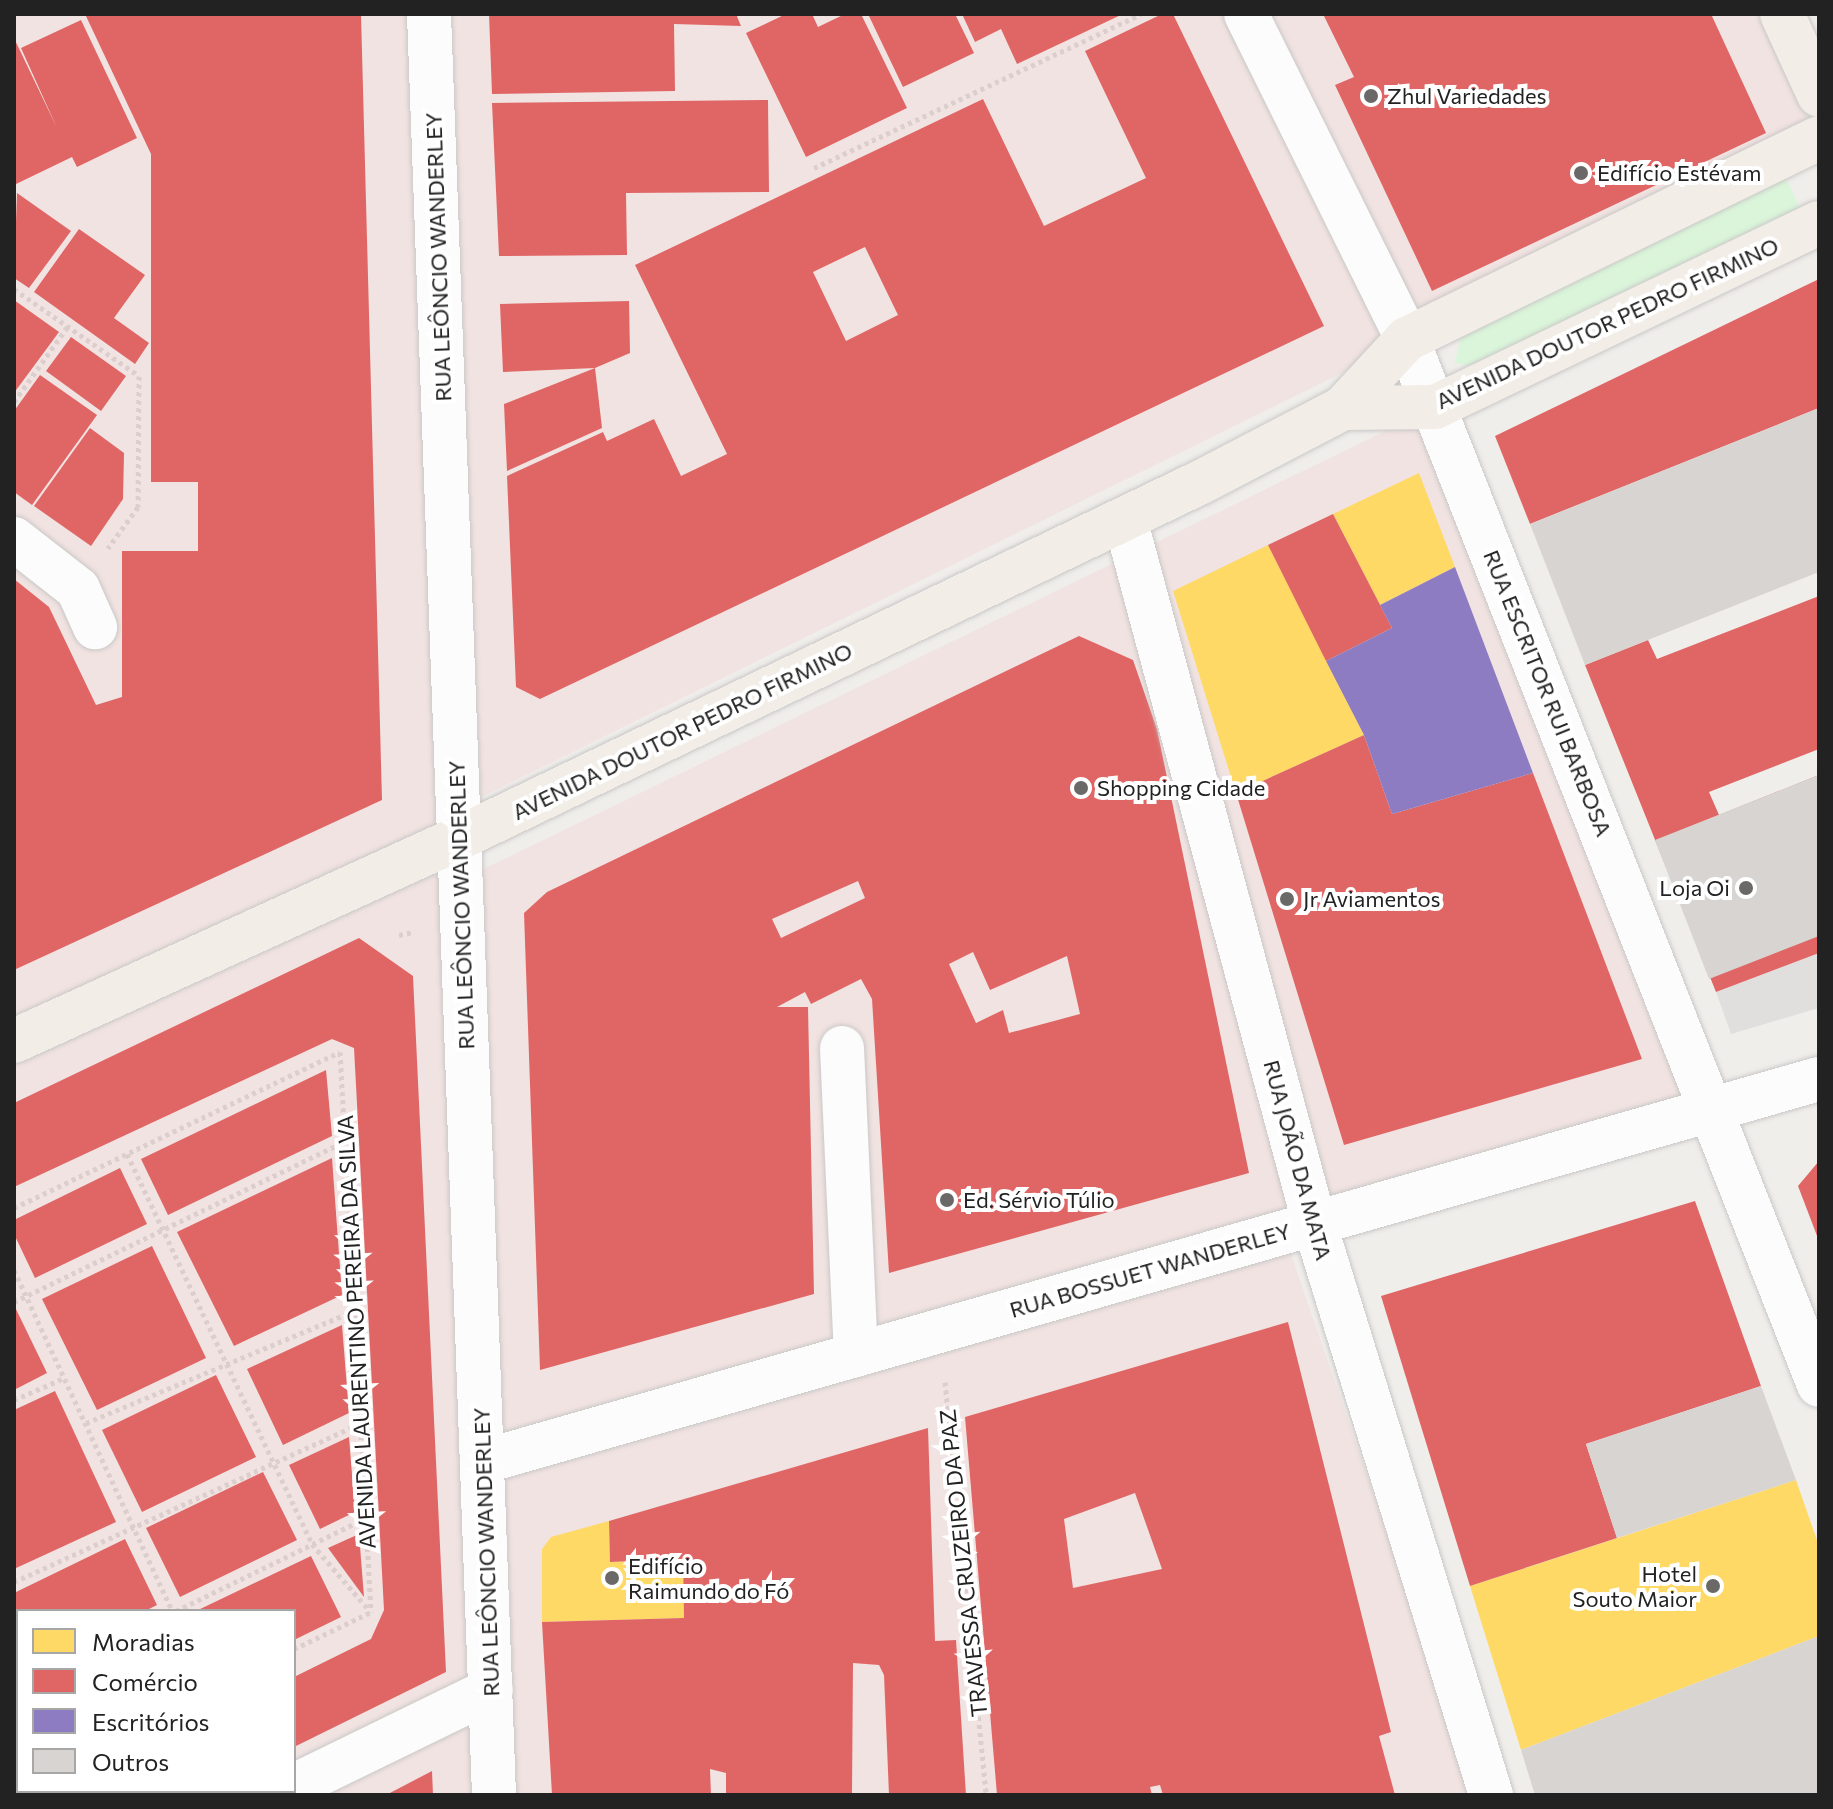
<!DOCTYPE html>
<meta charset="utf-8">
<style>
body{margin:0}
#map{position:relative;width:1833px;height:1809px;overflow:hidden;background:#f0eeeb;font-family:Commissioner,sans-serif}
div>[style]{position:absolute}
.commercial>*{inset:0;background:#f1e3e1}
.park>*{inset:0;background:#daf5da}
.parking>*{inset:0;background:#e0dfde}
.homes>*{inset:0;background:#ffd966}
.shops>*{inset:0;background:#e06666}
.offices>*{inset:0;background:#8e7cc3}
.building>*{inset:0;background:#d7d4d2}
.path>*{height:5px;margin-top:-2.5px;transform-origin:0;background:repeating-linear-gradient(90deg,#dccecd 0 4px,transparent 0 8px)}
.roads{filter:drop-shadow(0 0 2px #c9c8c7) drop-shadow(0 0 2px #c9c8c7)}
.minor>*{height:44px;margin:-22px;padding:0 22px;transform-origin:22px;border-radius:22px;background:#fdfcfc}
.major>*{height:44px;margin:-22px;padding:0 22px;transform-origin:22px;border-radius:22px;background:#f3ede7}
.dots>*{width:22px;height:22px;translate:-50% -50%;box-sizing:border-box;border:4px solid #fff;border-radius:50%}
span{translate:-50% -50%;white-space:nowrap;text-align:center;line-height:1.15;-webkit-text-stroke:8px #fff;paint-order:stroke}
.poi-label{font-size:22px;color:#222}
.left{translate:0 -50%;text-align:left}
.right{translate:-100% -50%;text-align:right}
.street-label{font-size:22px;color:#222}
.frame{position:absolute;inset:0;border:16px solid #222;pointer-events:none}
.legend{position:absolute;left:16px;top:1609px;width:280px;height:184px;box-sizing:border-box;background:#fff;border:2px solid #a7a7a7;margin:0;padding:10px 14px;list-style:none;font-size:24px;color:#222}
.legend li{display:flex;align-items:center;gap:16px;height:40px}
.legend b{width:40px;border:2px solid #a7a7a7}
</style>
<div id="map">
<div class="commercial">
<div style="clip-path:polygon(evenodd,14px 14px,1781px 14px,1819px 95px,1819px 138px,457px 809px,396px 867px,463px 879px,1435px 407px,1711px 1108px,1283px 1231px,1477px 1795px,14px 1795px,14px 14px,18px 1611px,294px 1611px,294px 1791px,18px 1791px,18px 1611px)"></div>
</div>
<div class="park">
<div style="clip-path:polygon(1785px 176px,1802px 212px,1481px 368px,1455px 363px,1461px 335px)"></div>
</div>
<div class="parking">
<div style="clip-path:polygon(1819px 953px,1819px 1008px,1731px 1034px,1716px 992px)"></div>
</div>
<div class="homes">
<div style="clip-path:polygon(1419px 473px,1455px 567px,1380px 605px,1333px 514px)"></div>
<div style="clip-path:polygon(1268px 545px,1364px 735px,1236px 793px,1173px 591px)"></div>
<div style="clip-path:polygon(1796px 1480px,1819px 1546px,1819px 1636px,1521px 1750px,1470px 1586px)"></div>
<div style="clip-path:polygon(609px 1521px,610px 1562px,683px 1559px,684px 1618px,542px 1622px,542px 1549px,551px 1537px)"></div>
</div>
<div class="shops">
<div style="clip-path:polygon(85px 14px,361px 14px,382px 800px,14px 970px,14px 579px,49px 607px,96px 705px,122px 697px,122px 551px,198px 551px,198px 482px,151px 482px,151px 154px)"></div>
<div style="clip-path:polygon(489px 14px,736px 14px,741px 26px,674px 24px,675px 91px,492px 94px)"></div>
<div style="clip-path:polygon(786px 14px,812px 14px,818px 27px,845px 14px,861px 14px,907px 108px,806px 157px,746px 33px)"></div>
<div style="clip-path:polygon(868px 14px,955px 14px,974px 53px,903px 87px)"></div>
<div style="clip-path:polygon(962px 14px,1123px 14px,1017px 64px,1001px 29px,975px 42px)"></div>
<div style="clip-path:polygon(evenodd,1162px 14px,1173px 14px,1324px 326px,540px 699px,516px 687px,507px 476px,603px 432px,607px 441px,654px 419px,681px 476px,727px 454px,635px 265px,983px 99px,1044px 226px,1146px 178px,1085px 51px,1162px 14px,865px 247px,898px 315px,846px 341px,813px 272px,865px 247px)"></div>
<div style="clip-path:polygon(1323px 14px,1711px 14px,1766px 133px,1432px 291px,1335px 85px,1354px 77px)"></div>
<div style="clip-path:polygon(81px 20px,137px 138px,77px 167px,72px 157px,14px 185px,14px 38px,57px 128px,21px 48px)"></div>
<div style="clip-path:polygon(768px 100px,769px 192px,626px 193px,627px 255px,499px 256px,492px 103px)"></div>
<div style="clip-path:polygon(17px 193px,71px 231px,29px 288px,14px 278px)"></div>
<div style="clip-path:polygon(79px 229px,145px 275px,114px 318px,149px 343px,135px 364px,34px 292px)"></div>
<div style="clip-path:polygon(1819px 279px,1819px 408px,1530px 524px,1495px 436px)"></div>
<div style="clip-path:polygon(14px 300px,59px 332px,14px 393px)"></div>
<div style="clip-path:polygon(629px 301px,630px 353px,595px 368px,503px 372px,500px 304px)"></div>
<div style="clip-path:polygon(71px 337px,126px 376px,101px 411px,46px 371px)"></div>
<div style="clip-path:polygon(595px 368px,602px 428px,507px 471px,504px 404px)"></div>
<div style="clip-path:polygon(40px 375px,97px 415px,32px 505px,14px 492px,14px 411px)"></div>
<div style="clip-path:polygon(90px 428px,124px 453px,123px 499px,91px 546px,34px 506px)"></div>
<div style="clip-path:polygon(1333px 514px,1392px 628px,1326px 661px,1268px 545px)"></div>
<div style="clip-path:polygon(1819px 596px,1819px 749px,1709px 792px,1719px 815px,1819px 775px,1819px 953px,1716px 992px,1585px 665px,1648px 640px,1657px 659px)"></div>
<div style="clip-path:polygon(evenodd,1079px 636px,1133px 660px,1157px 729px,1249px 1173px,889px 1273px,872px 999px,861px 979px,811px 1004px,805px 992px,777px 1007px,808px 1007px,814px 1294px,540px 1370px,524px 913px,547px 892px,1079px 636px,858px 881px,865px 898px,781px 938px,772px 919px,858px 881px,1079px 636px,973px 952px,990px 990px,1067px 956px,1080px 1014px,1009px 1033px,1003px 1010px,976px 1023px,949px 964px,973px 952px)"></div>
<div style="clip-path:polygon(1364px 735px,1392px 814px,1533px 773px,1642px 1059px,1344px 1145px,1236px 793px)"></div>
<div style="clip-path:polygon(359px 938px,413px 976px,446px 1672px,294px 1747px,294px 1677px,371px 1639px,384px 1610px,354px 1048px,332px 1039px,14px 1187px,14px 1103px)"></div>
<div style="clip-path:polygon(326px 1070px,332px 1136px,168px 1215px,141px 1159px)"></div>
<div style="clip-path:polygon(332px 1158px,342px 1295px,234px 1346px,177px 1232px)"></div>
<div style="clip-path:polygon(1819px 1161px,1819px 1241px,1798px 1186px)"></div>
<div style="clip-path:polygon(120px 1168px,147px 1224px,35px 1278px,14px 1234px,14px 1220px)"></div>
<div style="clip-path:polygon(1695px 1201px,1761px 1386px,1586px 1444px,1617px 1538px,1470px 1586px,1381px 1296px)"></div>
<div style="clip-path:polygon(152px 1246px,206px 1358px,97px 1410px,42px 1299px)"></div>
<div style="clip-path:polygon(14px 1305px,47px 1373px,14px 1390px)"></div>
<div style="clip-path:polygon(evenodd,1288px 1322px,1391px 1732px,1379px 1736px,1395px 1795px,1163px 1795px,1160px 1785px,1150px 1787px,1152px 1795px,997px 1795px,965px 1417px,1288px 1322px,1135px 1493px,1162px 1569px,1073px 1588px,1064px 1519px,1135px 1493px)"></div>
<div style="clip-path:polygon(342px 1325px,349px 1413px,283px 1445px,247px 1369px)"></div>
<div style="clip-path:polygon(216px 1375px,256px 1457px,142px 1512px,102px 1430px)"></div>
<div style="clip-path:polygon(55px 1391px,116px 1522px,14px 1569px,14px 1410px)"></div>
<div style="clip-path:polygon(928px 1428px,935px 1641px,956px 1640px,966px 1795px,889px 1795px,884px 1675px,879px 1665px,853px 1663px,852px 1795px,726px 1795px,726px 1773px,710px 1769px,711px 1795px,552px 1795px,542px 1622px,684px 1618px,683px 1559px,610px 1562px,609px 1521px)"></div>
<div style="clip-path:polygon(349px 1437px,355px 1512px,320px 1529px,289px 1465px)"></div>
<div style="clip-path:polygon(263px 1472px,297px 1540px,180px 1597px,146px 1528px)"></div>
<div style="clip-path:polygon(359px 1534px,364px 1597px,328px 1548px)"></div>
<div style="clip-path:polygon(125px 1539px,157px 1605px,145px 1611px,18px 1611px,18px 1673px,14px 1675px,14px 1593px)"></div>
<div style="clip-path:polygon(311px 1556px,341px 1617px,294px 1640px,294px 1611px,196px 1611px)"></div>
<div style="clip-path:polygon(18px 1697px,18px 1773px,14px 1774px,14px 1699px)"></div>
<div style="clip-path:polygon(432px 1771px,433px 1795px,386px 1795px)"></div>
<div style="clip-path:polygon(64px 1791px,204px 1791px,196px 1795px,56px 1795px)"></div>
</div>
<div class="offices">
<div style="clip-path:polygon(1455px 567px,1533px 773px,1392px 814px,1364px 735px,1326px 661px,1392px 628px,1380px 605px)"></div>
</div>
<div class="building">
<div style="clip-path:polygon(1819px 408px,1819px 572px,1585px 665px,1530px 524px)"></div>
<div style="clip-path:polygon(1819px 775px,1819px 936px,1709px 979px,1655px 840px)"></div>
<div style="clip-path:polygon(1761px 1386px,1796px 1480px,1617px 1538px,1586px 1444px)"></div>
<div style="clip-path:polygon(1819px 1636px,1819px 1795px,1535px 1795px,1521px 1750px)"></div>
</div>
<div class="path">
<div style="left:814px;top:168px;width:361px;rotate:-25.2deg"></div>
<div style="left:14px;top:289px;width:152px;rotate:34.8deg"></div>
<div style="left:139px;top:376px;width:131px;rotate:90.4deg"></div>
<div style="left:138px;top:507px;width:51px;rotate:126.2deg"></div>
<div style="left:14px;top:402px;width:93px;rotate:-54.6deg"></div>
<div style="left:399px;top:935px;width:14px;rotate:-12deg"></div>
<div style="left:127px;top:1154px;width:432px;rotate:64.6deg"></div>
<div style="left:312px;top:1544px;width:87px;rotate:49.2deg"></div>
<div style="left:14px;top:1208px;width:361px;rotate:-25.6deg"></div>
<div style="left:340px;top:1052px;width:561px;rotate:86.83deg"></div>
<div style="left:14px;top:1270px;width:376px;rotate:65.1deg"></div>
<div style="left:14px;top:1302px;width:368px;rotate:-25.9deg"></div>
<div style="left:945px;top:1382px;width:415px;rotate:84.3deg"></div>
<div style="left:14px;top:1400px;width:55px;rotate:-23.7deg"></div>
<div style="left:86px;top:1423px;width:290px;rotate:-22.7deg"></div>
<div style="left:14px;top:1582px;width:382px;rotate:-24.6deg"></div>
<div style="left:176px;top:1611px;width:212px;rotate:-26.1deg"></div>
<div style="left:294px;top:1649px;width:85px;rotate:-25.7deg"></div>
<div style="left:14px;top:1687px;width:4px;rotate:-27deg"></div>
<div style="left:14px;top:1785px;width:4px;rotate:-27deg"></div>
</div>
<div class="roads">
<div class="minor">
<div style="left:429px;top:14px;width:1782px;rotate:87.91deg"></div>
<div style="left:1246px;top:14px;width:363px;rotate:63.6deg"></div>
<div style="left:1407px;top:339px;width:1124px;rotate:68.5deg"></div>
<div style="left:1125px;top:519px;width:728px;rotate:74.95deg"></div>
<div style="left:1314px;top:1222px;width:600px;rotate:72.83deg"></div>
<div style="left:14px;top:539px;width:81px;rotate:38deg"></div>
<div style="left:78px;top:589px;width:42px;rotate:65.9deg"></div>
<div style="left:842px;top:1048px;width:307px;rotate:87.4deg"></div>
<div style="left:482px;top:1462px;width:1391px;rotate:-15.99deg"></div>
<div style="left:294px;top:1786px;width:219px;rotate:-26deg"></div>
</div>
<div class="major">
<div style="left:1782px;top:14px;width:89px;rotate:65.4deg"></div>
<div style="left:1343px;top:408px;width:92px;rotate:-0.6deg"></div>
<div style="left:1435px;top:407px;width:426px;rotate:-25.6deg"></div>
<div style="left:14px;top:1041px;width:489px;rotate:-24.5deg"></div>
<div style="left:459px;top:838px;width:823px;rotate:-25.63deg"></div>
<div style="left:1201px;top:482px;width:160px;rotate:-27.5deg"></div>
<div style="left:1343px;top:408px;width:94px;rotate:-47.2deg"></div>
<div style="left:1407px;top:339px;width:458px;rotate:-26deg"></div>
</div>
</div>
<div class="dots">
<div style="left:1371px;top:96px;background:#6a6968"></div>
<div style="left:1581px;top:173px;background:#6a6968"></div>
<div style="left:1081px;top:788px;background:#6a6968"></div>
<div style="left:1746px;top:888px;background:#6a6968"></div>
<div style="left:1287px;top:899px;background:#6a6968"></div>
<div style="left:947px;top:1200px;background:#6a6968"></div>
<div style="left:612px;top:1578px;background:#6a6968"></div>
<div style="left:1713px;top:1586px;background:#6a6968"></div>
</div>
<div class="poi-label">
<span class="left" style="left:1387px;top:96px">Zhul Variedades</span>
<span class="left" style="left:1597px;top:173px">Edifício Estévam</span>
<span class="left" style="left:1097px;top:788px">Shopping Cidade</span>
<span class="right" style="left:1730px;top:888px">Loja Oi</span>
<span class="left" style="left:1303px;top:899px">Jr Aviamentos</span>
<span class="left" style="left:963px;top:1200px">Ed. Sérvio Túlio</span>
<span class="left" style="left:628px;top:1578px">Edifício<br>Raimundo do Fó</span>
<span class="right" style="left:1697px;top:1586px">Hotel<br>Souto Maior</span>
</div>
<div class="street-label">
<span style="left:438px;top:257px;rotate:-92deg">RUA LEÔNCIO WANDERLEY</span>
<span style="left:1607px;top:323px;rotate:-25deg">AVENIDA DOUTOR PEDRO FIRMINO</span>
<span style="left:1548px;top:693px;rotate:68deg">RUA ESCRITOR RUI BARBOSA</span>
<span style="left:682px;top:731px;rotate:-26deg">AVENIDA DOUTOR PEDRO FIRMINO</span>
<span style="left:461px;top:905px;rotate:-92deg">RUA LEÔNCIO WANDERLEY</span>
<span style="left:1298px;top:1160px;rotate:75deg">RUA JOÃO DA MATA</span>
<span style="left:1150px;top:1270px;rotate:-16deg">RUA BOSSUET WANDERLEY</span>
<span style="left:356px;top:1332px;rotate:-93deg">AVENIDA LAURENTINO PEREIRA DA SILVA</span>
<span style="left:486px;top:1552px;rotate:-92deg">RUA LEÔNCIO WANDERLEY</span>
<span style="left:963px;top:1563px;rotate:-96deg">TRAVESSA CRUZEIRO DA PAZ</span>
</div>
<div class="frame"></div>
<ul class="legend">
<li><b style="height:22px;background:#ffd966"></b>Moradias</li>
<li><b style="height:22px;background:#e06666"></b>Comércio</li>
<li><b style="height:22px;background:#8e7cc3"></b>Escritórios</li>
<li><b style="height:22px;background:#d7d4d2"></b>Outros</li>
</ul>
</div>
